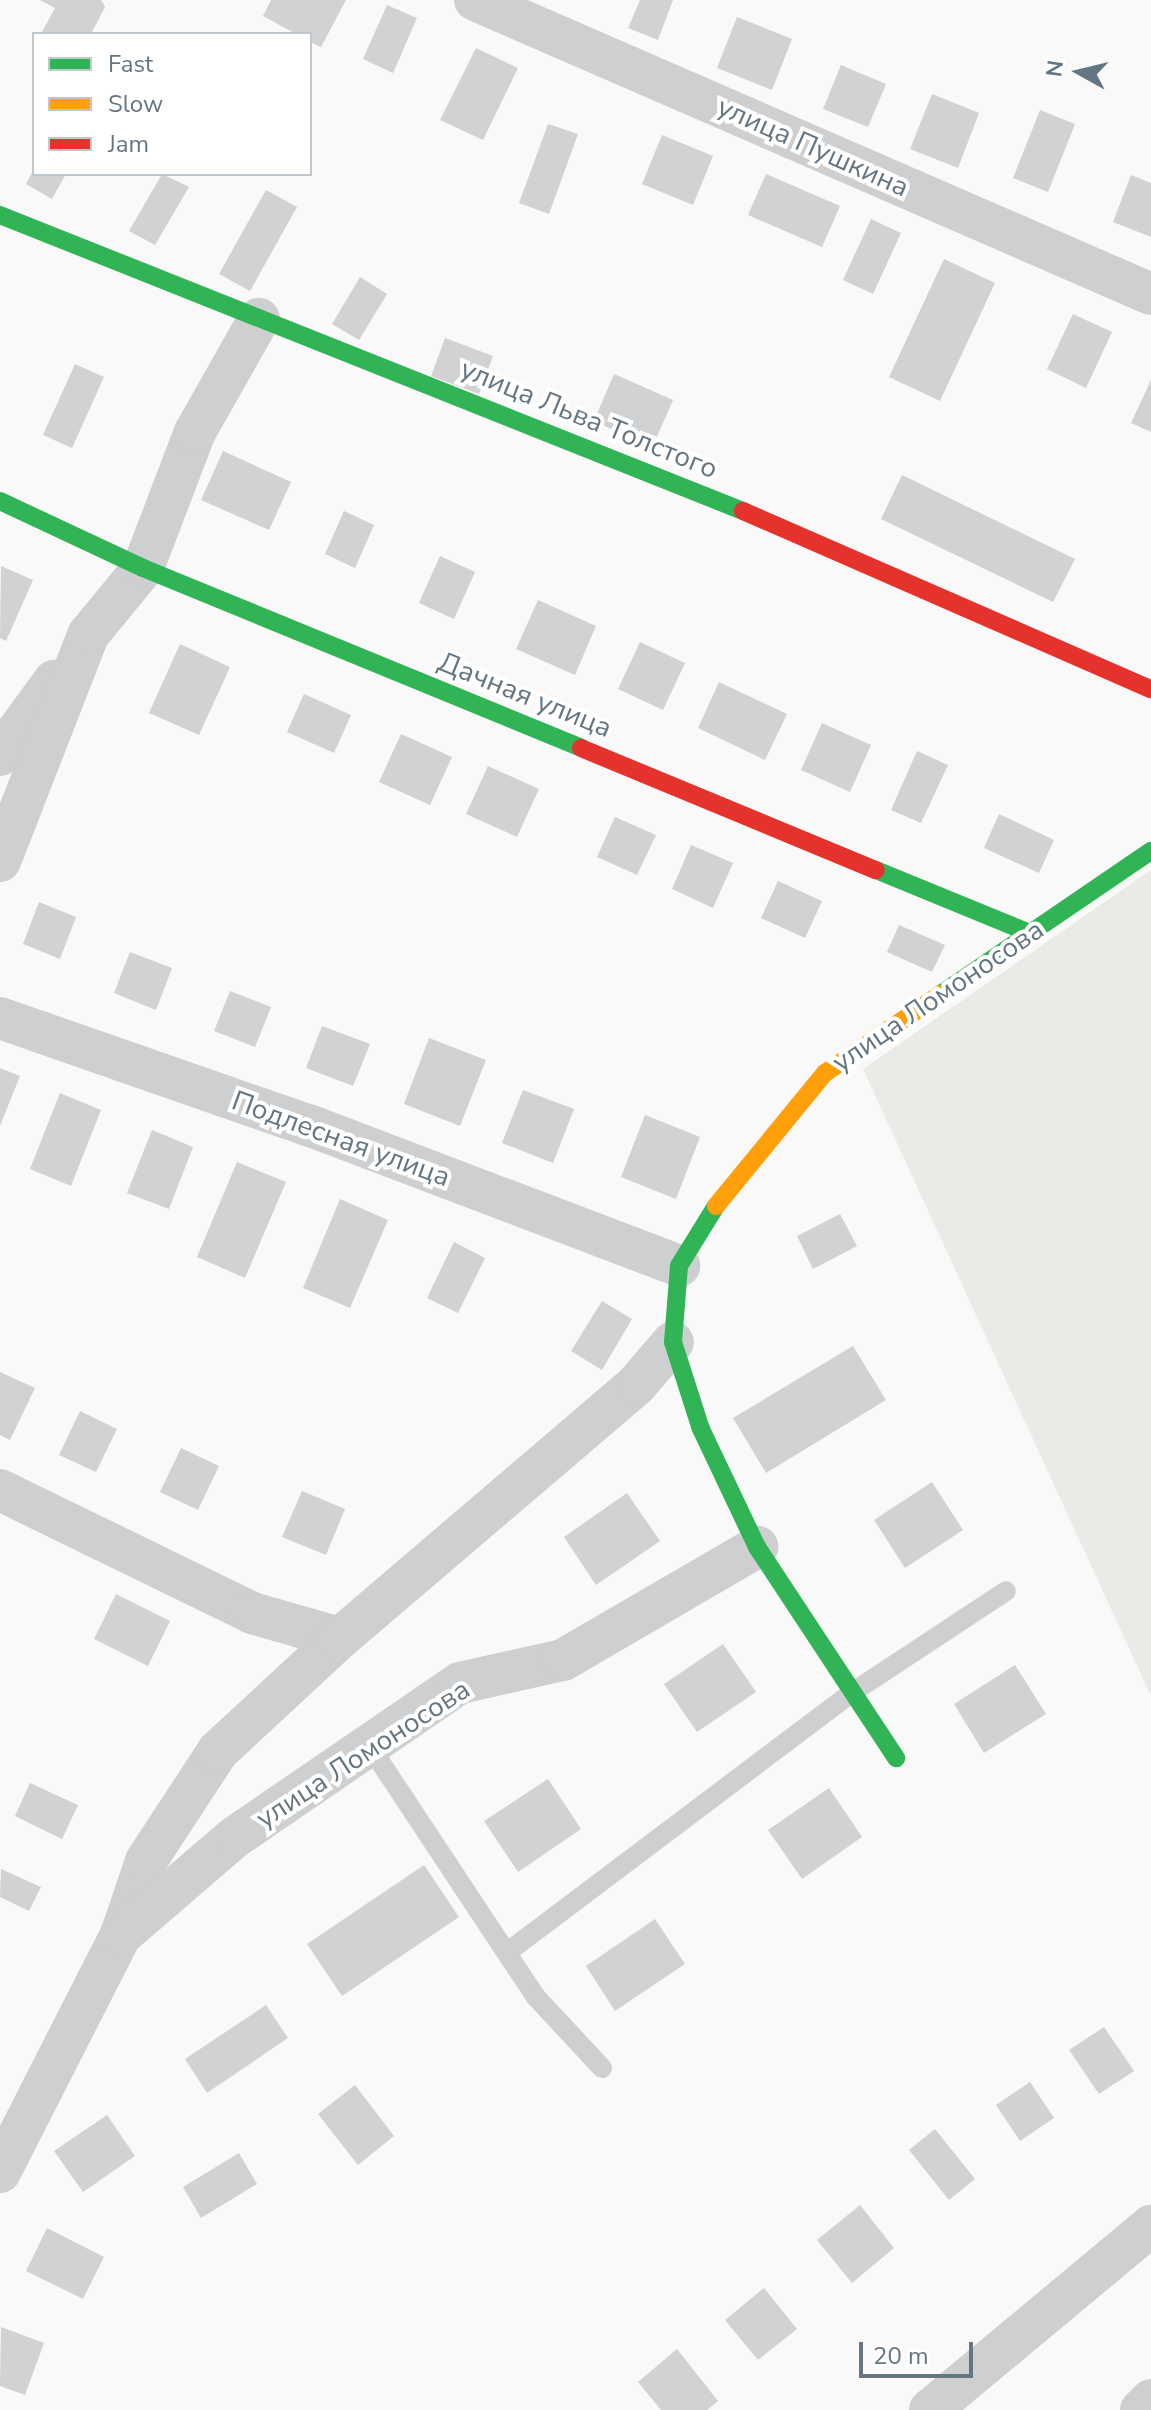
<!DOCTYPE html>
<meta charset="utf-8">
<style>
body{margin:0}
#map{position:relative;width:1151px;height:2410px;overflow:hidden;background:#f9f9f9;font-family:"Nunito Sans",sans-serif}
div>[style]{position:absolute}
.green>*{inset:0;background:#e8ebe6}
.building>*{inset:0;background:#d0d2d3}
.lane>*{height:20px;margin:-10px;padding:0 10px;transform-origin:10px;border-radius:10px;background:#cecfd0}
.street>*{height:42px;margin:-21px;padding:0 21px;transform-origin:21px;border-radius:21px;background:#cecfd0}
.fast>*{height:18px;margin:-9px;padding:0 9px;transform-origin:9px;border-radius:9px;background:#30b455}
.slow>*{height:18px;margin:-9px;padding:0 9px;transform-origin:9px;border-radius:9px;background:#ff9f0a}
.jam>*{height:18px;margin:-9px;padding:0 9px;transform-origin:9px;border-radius:9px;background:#e5322d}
span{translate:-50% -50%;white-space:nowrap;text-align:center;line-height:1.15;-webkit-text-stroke:8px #fff;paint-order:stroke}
.street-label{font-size:28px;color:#657683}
.legend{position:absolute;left:32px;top:32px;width:280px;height:144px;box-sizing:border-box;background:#fff;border:2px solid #c1c8cd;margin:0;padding:10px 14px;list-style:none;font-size:24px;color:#657683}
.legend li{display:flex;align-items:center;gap:16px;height:40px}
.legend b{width:40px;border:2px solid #c1c8cd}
.north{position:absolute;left:1039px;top:32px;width:80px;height:80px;-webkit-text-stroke:6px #fff;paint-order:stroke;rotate:278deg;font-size:22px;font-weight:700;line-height:32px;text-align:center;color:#657683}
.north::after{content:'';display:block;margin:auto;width:28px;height:36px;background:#657683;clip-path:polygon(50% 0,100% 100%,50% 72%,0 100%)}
.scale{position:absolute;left:859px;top:2342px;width:114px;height:36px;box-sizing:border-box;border:4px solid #657683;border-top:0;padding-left:10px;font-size:24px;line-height:28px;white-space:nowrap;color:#657683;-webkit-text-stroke:6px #fff;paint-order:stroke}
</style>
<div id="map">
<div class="green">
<div style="clip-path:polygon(1151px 870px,1151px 1696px,863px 1069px)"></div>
</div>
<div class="building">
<div style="clip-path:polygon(40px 0,101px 0,105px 7px,91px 34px,41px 34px,55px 8px)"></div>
<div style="clip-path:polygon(271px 0,346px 0,321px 47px,310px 42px,310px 34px,296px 34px,263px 16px)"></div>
<div style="clip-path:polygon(640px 0,673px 0,658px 40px,628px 28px)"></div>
<div style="clip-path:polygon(387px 5px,417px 18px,393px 73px,363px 59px)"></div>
<div style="clip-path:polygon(737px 17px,792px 39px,772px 90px,717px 68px)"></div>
<div style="clip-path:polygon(476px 48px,518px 68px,483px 140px,440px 120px)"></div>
<div style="clip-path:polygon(841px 65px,886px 84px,868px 127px,823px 109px)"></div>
<div style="clip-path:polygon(932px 94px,979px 113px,958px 168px,910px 149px)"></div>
<div style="clip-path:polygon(1040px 110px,1075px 124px,1048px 192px,1013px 178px)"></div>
<div style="clip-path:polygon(548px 124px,578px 134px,549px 214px,519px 203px)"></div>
<div style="clip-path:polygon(662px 135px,713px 156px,693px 205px,642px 184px)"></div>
<div style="clip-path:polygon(34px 169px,34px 174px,66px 174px,52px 199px,26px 184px)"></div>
<div style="clip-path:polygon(162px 174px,189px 187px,155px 245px,129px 231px)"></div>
<div style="clip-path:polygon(766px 174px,840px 206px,822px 247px,748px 215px)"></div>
<div style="clip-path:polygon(1131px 175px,1151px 183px,1151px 237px,1113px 222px)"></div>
<div style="clip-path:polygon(266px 190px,297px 207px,250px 291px,219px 274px)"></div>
<div style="clip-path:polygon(871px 219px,901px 233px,873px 294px,843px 280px)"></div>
<div style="clip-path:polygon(944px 259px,995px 283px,940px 401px,889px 377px)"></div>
<div style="clip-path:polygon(360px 277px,387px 294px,359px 340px,332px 324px)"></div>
<div style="clip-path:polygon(1073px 314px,1112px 332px,1086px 388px,1047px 369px)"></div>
<div style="clip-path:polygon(445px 338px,493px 356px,479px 394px,431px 376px)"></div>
<div style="clip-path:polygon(75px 364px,104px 377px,72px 448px,43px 435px)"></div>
<div style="clip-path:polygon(614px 374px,673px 400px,652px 448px,594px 421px)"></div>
<div style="clip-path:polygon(1151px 380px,1151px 432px,1131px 423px)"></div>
<div style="clip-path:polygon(223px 451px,291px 482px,269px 530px,201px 500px)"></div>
<div style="clip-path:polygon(902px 475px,1075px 559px,1053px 602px,881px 519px)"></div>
<div style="clip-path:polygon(344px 511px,374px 525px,355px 568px,325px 554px)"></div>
<div style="clip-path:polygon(440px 556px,475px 572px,454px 619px,419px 603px)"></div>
<div style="clip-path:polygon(1px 566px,33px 580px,6px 641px,0 638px)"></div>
<div style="clip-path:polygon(538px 600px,596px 626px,575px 675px,516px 649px)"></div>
<div style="clip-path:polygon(640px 642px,685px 663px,663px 710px,618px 689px)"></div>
<div style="clip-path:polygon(180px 644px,230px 667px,199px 735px,149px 713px)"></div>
<div style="clip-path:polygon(719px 682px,787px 714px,765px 760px,698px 728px)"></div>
<div style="clip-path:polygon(304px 694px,351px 715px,334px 753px,287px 732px)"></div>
<div style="clip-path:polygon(822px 723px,871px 745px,850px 792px,801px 770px)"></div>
<div style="clip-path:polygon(401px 734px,452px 757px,430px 805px,379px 782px)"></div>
<div style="clip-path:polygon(917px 751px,948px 765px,921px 823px,891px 810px)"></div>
<div style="clip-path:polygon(488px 766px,539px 789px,517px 837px,466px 814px)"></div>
<div style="clip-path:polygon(999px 814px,1054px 840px,1039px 873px,984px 848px)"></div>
<div style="clip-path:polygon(615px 817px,656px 835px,637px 875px,597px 857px)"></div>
<div style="clip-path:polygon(691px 845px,733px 863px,713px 908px,672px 889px)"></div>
<div style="clip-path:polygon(778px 881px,822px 901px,805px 938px,761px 918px)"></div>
<div style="clip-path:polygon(39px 902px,76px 917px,60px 959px,23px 944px)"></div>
<div style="clip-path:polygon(899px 925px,945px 945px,932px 972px,887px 952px)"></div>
<div style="clip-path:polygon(130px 952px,172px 968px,156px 1010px,114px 993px)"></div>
<div style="clip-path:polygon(230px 991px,271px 1007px,255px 1047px,214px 1031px)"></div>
<div style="clip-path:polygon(322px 1026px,370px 1044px,353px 1086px,306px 1068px)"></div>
<div style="clip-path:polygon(429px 1038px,486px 1060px,460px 1126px,404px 1104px)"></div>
<div style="clip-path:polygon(0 1068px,20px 1076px,0 1126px)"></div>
<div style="clip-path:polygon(523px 1090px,574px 1109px,553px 1163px,502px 1143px)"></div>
<div style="clip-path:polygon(60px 1093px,101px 1110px,71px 1186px,30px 1169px)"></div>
<div style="clip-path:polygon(645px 1115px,700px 1137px,676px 1199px,621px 1177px)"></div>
<div style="clip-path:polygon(152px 1130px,193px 1147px,169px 1209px,127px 1193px)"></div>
<div style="clip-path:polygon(237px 1162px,286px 1182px,245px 1278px,197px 1257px)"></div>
<div style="clip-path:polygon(340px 1199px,388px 1220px,350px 1308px,303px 1288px)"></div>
<div style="clip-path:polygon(840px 1214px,857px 1246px,813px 1269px,797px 1236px)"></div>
<div style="clip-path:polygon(454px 1242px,485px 1258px,458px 1313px,427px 1298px)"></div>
<div style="clip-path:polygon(602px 1301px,632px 1319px,602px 1370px,571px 1351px)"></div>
<div style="clip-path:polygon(853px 1346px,886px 1400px,766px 1473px,733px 1418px)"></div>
<div style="clip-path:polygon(0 1372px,35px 1388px,10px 1440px,0 1435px)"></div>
<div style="clip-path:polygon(80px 1411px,117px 1429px,96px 1472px,59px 1455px)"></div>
<div style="clip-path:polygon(181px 1448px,219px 1466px,198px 1510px,160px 1492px)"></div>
<div style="clip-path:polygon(932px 1482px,963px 1530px,905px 1568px,874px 1520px)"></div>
<div style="clip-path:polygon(302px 1491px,345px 1509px,326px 1555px,282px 1537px)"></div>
<div style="clip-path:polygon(627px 1493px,660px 1541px,596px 1585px,564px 1537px)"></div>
<div style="clip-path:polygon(116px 1594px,170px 1621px,148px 1666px,94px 1639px)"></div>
<div style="clip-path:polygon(723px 1644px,756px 1692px,697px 1732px,664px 1684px)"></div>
<div style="clip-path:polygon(1015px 1665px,1046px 1714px,984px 1753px,954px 1704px)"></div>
<div style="clip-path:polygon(548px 1779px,581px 1829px,518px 1872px,484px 1821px)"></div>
<div style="clip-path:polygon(30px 1783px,78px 1805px,62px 1839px,15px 1816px)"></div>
<div style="clip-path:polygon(829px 1788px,862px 1837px,802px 1879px,768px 1830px)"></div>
<div style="clip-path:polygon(424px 1865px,459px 1917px,342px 1996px,307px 1944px)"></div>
<div style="clip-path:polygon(1px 1869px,41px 1887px,29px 1911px,0 1897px)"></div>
<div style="clip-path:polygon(655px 1919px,685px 1964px,615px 2011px,586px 1966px)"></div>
<div style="clip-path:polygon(266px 2005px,288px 2038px,207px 2093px,185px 2059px)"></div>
<div style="clip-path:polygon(1104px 2027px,1134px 2071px,1099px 2094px,1069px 2050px)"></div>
<div style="clip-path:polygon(1030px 2082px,1054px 2118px,1020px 2141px,996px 2105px)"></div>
<div style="clip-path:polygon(355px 2085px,394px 2136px,358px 2165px,318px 2114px)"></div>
<div style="clip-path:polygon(107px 2115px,135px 2156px,83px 2192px,54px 2151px)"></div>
<div style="clip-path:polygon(935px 2129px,975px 2179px,949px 2200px,909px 2150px)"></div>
<div style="clip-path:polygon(239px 2153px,257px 2184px,201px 2218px,183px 2187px)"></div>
<div style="clip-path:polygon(860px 2205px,894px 2248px,852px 2283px,817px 2240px)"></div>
<div style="clip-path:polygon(47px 2228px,104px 2257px,83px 2299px,26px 2271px)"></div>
<div style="clip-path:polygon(764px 2288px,797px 2329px,758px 2360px,725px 2320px)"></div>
<div style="clip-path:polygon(1px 2327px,44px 2343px,25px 2395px,0 2386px)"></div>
<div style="clip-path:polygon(677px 2349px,718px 2401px,707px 2410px,661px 2410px,638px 2382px)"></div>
</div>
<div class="lane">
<div style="left:369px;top:1745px;width:302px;rotate:56.5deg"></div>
<div style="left:536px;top:1997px;width:97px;rotate:47.1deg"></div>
<div style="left:509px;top:1951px;width:431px;rotate:-37deg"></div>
<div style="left:853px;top:1692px;width:183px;rotate:-33.4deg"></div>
</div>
<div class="street">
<div style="left:475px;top:0;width:737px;rotate:23.5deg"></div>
<div style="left:0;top:755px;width:92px;rotate:-53.9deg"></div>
<div style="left:0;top:861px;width:243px;rotate:-68.7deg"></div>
<div style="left:88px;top:635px;width:87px;rotate:-50.6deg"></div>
<div style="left:143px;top:568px;width:146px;rotate:-69.1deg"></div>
<div style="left:195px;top:432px;width:130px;rotate:-60.5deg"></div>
<div style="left:0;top:1018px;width:329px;rotate:19.2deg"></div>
<div style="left:311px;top:1126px;width:394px;rotate:20.8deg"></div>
<div style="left:0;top:1490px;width:280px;rotate:26deg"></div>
<div style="left:252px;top:1613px;width:91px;rotate:15.9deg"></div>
<div style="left:121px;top:1935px;width:78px;rotate:-71.3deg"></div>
<div style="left:146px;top:1861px;width:131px;rotate:-56.8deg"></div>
<div style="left:218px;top:1751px;width:166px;rotate:-42.8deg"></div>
<div style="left:340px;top:1638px;width:391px;rotate:-40.5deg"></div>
<div style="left:637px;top:1384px;width:55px;rotate:-49.4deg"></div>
<div style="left:0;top:2172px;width:266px;rotate:-63deg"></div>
<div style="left:121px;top:1935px;width:150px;rotate:-40.7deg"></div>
<div style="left:235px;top:1837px;width:273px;rotate:-34.4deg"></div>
<div style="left:460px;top:1683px;width:106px;rotate:-12.6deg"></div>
<div style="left:563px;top:1660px;width:225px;rotate:-30.2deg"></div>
<div style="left:930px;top:2410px;width:288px;rotate:-39.8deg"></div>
<div style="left:1141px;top:2410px;width:14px;rotate:-45deg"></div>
</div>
<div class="fast">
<div style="left:0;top:215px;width:800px;rotate:21.72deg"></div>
<div style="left:0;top:501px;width:158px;rotate:25.1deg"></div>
<div style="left:143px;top:568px;width:474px;rotate:22.3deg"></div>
<div style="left:876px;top:870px;width:169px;rotate:22.3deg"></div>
<div style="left:941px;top:994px;width:254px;rotate:-34.3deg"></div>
<div style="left:716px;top:1206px;width:70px;rotate:121.7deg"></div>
<div style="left:679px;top:1266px;width:76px;rotate:94.5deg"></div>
<div style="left:673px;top:1342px;width:91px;rotate:72.2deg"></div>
<div style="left:701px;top:1429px;width:131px;rotate:64.6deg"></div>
<div style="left:757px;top:1547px;width:253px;rotate:56.6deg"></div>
</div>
<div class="slow">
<div style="left:716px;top:1206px;width:172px;rotate:-50.7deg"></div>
<div style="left:825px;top:1073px;width:140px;rotate:-34.3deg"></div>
</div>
<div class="jam">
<div style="left:743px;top:511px;width:445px;rotate:23.6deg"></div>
<div style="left:581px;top:748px;width:319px;rotate:22.5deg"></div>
</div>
<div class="street-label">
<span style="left:813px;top:147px;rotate:24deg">улица Пушкина</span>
<span style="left:589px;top:419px;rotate:22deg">улица Льва Толстого</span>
<span style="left:525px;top:695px;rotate:22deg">Дачная улица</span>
<span style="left:938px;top:996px;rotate:-34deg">улица Ломоносова</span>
<span style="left:341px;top:1139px;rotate:20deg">Подлесная улица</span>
<span style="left:363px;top:1754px;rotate:-33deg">улица Ломоносова</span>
</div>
<ul class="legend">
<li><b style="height:10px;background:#30b455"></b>Fast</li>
<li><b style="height:10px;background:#ff9f0a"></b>Slow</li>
<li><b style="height:10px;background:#e5322d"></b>Jam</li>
</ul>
<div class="north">N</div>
<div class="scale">20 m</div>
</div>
